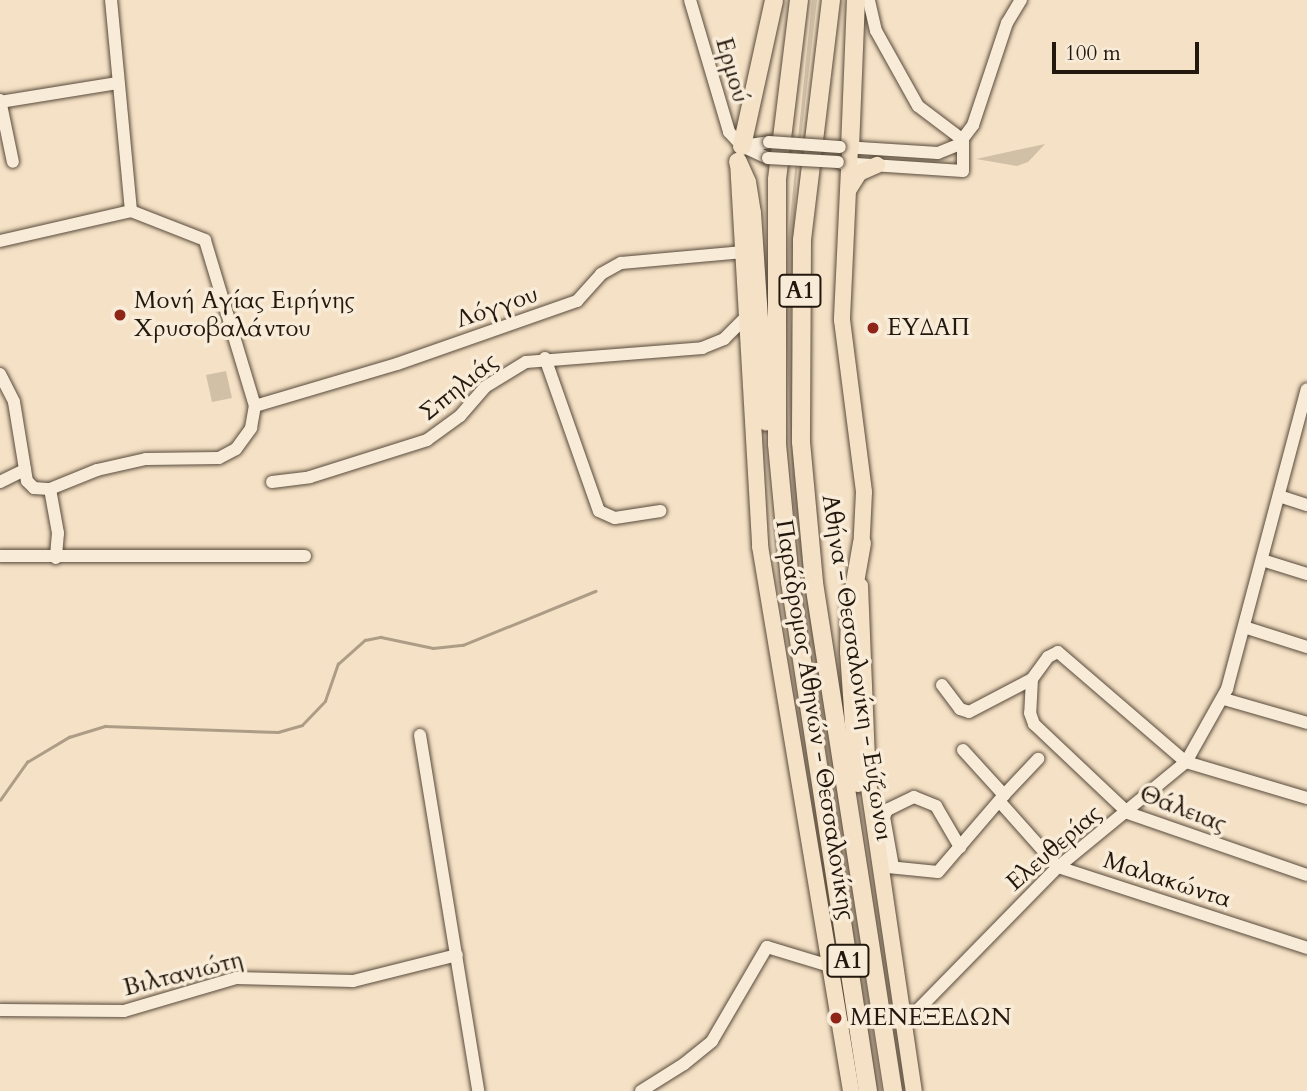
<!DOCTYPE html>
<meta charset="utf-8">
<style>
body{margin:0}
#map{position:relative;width:1307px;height:1091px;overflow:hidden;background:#f5e1c5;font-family:Cardo,serif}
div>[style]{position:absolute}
.green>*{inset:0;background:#d1bfa6}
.stream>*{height:2.5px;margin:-1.25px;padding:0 1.25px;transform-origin:1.25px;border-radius:1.25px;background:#ae9d86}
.roads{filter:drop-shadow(0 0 2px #584a3b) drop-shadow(0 0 2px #584a3b)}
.minor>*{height:12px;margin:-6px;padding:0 6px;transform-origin:6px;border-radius:6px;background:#f8ecd9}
.major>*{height:16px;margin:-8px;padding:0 8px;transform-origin:8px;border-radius:8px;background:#f5e1c5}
.highway>*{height:18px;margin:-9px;padding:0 9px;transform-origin:9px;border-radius:9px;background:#f5e1c5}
.bridges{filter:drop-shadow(0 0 2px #584a3b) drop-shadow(0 0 2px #584a3b)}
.minor-bridge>*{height:12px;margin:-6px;padding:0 6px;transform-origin:6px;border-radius:6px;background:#f8ecd9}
.dots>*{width:19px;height:19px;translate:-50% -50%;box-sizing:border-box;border:4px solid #f8ecd9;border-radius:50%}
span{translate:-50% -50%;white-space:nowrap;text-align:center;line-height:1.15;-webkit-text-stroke:7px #f8ecd9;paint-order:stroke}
.shield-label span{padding:2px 5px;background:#f8ecd9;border:2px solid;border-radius:5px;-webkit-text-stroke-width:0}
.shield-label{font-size:23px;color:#23180d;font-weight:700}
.street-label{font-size:24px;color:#23180d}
.poi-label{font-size:24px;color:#23180d}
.left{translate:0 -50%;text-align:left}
.scale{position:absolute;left:1052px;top:42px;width:147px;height:32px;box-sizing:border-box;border:4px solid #23180d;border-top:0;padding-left:9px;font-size:21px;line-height:24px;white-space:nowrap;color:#23180d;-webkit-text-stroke:5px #f8ecd9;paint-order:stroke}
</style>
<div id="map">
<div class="green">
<div style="clip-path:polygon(812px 0,817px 0,796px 181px,791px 317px,807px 583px,882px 1091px,877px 1091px,837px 831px,793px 504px,786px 319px,788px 239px)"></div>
<div style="clip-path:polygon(1045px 144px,1028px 162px,1017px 166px,976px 159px)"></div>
<div style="clip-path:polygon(226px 371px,232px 398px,212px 402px,206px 375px)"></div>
</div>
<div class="stream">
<div style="left:0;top:800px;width:47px;rotate:-54.6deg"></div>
<div style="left:27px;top:762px;width:49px;rotate:-30.8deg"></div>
<div style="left:69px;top:737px;width:38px;rotate:-17deg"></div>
<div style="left:105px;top:726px;width:173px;rotate:2deg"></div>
<div style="left:278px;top:732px;width:25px;rotate:-16deg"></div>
<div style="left:302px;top:725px;width:33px;rotate:-46deg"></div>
<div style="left:325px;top:701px;width:39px;rotate:-71deg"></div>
<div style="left:338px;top:664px;width:36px;rotate:-42deg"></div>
<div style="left:365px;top:640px;width:16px;rotate:-11deg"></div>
<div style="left:381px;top:637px;width:53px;rotate:11.9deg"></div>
<div style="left:433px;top:648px;width:30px;rotate:-6deg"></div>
<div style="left:463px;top:645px;width:143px;rotate:-22.2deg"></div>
</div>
<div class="roads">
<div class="minor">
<div style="left:690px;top:0;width:138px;rotate:73.5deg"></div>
<div style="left:729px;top:132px;width:19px;rotate:47deg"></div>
<div style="left:742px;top:146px;width:29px;rotate:25deg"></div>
<div style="left:0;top:100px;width:63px;rotate:78.2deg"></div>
<div style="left:0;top:102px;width:119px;rotate:-9.2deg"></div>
<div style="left:742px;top:146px;width:27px;rotate:-8deg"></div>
<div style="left:844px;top:147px;width:94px;rotate:3.7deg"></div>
<div style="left:938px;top:153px;width:22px;rotate:-22deg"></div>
<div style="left:958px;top:145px;width:25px;rotate:-53deg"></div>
<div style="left:973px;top:125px;width:108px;rotate:-71.6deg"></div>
<div style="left:1007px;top:23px;width:27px;rotate:-59deg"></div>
<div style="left:841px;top:163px;width:122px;rotate:3.8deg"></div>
<div style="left:963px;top:171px;width:31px;rotate:-90deg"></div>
<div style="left:963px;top:140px;width:56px;rotate:-142.9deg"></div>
<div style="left:918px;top:106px;width:86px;rotate:-119.2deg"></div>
<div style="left:876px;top:31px;width:32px;rotate:-103deg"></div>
<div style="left:0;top:241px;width:134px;rotate:-12.9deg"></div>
<div style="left:545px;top:358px;width:162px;rotate:70.6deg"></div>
<div style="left:599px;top:511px;width:17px;rotate:24deg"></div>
<div style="left:615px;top:518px;width:46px;rotate:-8.8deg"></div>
<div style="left:0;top:374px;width:31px;rotate:63deg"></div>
<div style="left:14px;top:402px;width:80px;rotate:80.7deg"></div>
<div style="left:27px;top:481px;width:10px;rotate:45deg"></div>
<div style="left:34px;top:488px;width:16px;rotate:4deg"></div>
<div style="left:50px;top:489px;width:51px;rotate:-22deg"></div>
<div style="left:97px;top:470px;width:50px;rotate:-12.7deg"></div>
<div style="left:146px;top:459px;width:73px;rotate:-0.8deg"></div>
<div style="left:219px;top:458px;width:19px;rotate:-28deg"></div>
<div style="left:236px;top:449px;width:26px;rotate:-54deg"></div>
<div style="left:251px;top:428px;width:22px;rotate:-80deg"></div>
<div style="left:255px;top:406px;width:173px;rotate:-106.8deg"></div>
<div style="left:205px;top:240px;width:79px;rotate:-158.6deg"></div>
<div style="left:131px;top:211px;width:212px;rotate:-95.4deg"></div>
<div style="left:255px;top:406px;width:148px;rotate:-16.5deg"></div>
<div style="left:397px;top:364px;width:191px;rotate:-19.3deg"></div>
<div style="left:577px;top:301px;width:36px;rotate:-48deg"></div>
<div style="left:601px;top:274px;width:23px;rotate:-29deg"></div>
<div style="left:621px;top:263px;width:123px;rotate:-5.1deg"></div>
<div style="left:0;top:482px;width:28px;rotate:-26deg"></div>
<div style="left:272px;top:482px;width:38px;rotate:-7deg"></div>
<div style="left:310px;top:477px;width:123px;rotate:-17.5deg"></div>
<div style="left:427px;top:440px;width:41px;rotate:-36deg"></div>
<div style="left:460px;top:416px;width:38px;rotate:-49deg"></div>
<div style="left:485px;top:387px;width:48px;rotate:-31.4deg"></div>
<div style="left:526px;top:362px;width:177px;rotate:-4.5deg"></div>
<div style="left:702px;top:348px;width:24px;rotate:-22deg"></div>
<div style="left:724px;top:339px;width:34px;rotate:-45deg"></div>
<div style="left:50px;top:489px;width:45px;rotate:79.7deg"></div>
<div style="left:58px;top:533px;width:25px;rotate:95deg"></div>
<div style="left:1279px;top:496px;width:29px;rotate:18deg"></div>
<div style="left:0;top:556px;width:305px"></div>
<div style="left:1262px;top:560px;width:47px;rotate:17.3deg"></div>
<div style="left:1244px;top:627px;width:66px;rotate:17.6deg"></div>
<div style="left:1032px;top:679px;width:34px;rotate:93deg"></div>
<div style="left:1030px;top:713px;width:12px;rotate:70deg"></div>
<div style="left:1034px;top:724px;width:129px;rotate:43.4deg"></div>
<div style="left:1128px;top:813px;width:189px;rotate:19.1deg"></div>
<div style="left:942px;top:685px;width:30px;rotate:53deg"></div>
<div style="left:960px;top:709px;width:9px;rotate:18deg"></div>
<div style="left:969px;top:712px;width:71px;rotate:-27.6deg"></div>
<div style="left:1032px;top:679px;width:27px;rotate:-54deg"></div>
<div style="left:1048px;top:657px;width:11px;rotate:-27deg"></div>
<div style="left:1058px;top:652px;width:169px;rotate:40.7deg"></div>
<div style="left:1186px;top:762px;width:126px;rotate:16.6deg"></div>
<div style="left:1224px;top:699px;width:86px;rotate:16.1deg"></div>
<div style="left:420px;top:735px;width:361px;rotate:80.7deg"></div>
<div style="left:963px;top:750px;width:61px;rotate:47.7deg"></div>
<div style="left:1004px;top:795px;width:50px;rotate:-46.6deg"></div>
<div style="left:1000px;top:802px;width:87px;rotate:48.3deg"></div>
<div style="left:1058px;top:867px;width:262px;rotate:18deg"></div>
<div style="left:888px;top:867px;width:50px;rotate:5.7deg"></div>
<div style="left:938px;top:872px;width:101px;rotate:-49.4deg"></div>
<div style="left:893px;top:867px;width:51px;rotate:-100.2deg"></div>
<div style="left:884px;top:817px;width:8px;rotate:-67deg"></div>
<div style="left:887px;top:810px;width:30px;rotate:-26deg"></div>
<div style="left:914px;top:797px;width:24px;rotate:22deg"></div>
<div style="left:936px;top:806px;width:48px;rotate:59.7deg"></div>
<div style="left:0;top:1010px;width:124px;rotate:0.5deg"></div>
<div style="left:124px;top:1011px;width:117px;rotate:-16.4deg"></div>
<div style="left:236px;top:978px;width:117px;rotate:1.5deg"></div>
<div style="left:353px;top:981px;width:107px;rotate:-14deg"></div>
<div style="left:904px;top:1024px;width:220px;rotate:-45.6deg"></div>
<div style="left:1058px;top:867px;width:166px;rotate:-39.4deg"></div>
<div style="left:1186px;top:762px;width:84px;rotate:-60.7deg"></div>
<div style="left:1227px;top:689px;width:310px;rotate:-75.1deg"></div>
<div style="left:641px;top:1091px;width:51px;rotate:-32.1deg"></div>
<div style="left:684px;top:1064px;width:36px;rotate:-39deg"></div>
<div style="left:712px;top:1041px;width:109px;rotate:-59.7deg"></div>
<div style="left:767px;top:947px;width:69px;rotate:16.9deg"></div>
</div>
<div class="major">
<div style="left:850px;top:148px;width:172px;rotate:92.7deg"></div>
<div style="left:842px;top:320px;width:173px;rotate:82.7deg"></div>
<div style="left:864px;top:492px;width:61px;rotate:92.8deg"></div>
<div style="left:738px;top:161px;width:386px;rotate:86.7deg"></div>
<div style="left:760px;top:546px;width:553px;rotate:80.52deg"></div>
<div style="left:849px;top:189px;width:19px;rotate:-58deg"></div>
<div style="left:859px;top:173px;width:20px;rotate:-24deg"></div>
<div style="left:860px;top:586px;width:195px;rotate:87.7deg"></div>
<div style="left:868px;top:781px;width:313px;rotate:81.6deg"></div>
</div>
<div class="highway">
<div style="left:799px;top:0;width:181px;rotate:97deg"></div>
<div style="left:777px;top:180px;width:264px;rotate:90deg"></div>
<div style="left:777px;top:444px;width:139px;rotate:84.6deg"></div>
<div style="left:790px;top:582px;width:515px;rotate:81.29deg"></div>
<div style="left:831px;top:0;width:242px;rotate:96.9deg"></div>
<div style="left:802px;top:240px;width:202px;rotate:90.3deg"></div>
<div style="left:801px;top:442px;width:142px;rotate:84.7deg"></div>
<div style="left:814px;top:583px;width:514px;rotate:81.16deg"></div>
<div style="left:742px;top:146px;width:149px;rotate:-77.6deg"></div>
<div style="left:850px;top:148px;width:148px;rotate:-87.7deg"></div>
<div style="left:738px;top:162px;width:22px;rotate:66deg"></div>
<div style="left:747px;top:182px;width:31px;rotate:81deg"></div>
<div style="left:752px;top:213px;width:209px;rotate:86.2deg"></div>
<div style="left:858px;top:783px;width:131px;rotate:-93.9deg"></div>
<div style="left:849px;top:652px;width:41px;rotate:-88.6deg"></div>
<div style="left:850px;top:611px;width:69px;rotate:-80deg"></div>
</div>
</div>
<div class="bridges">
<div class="minor-bridge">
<div style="left:769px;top:142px;width:71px;rotate:4deg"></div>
<div style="left:768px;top:158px;width:70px;rotate:3.3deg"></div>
</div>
</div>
<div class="dots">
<div style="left:120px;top:315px;background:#8f2418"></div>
<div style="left:873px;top:328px;background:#8f2418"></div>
<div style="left:836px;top:1018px;background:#8f2418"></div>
</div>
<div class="shield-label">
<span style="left:800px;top:291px">Α1</span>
<span style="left:848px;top:961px">Α1</span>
</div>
<div class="street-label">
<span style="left:732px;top:70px;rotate:74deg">Ερμού</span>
<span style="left:497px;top:307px;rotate:-19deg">Λόγγου</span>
<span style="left:459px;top:387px;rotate:-39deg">Σπηλιάς</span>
<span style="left:857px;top:668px;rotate:81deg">Αθήνα - Θεσσαλονίκη - Εύζωνοι</span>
<span style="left:815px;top:720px;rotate:81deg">Παράδρομος Αθηνών - Θεσσαλονίκης</span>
<span style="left:1183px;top:809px;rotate:21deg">Θάλειας</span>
<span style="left:1054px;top:848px;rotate:-41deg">Ελευθερίας</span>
<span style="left:1167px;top:880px;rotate:18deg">Μαλακώντα</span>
<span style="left:183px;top:974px;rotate:-14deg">Βιλτανιώτη</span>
</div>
<div class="poi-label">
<span class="left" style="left:134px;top:315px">Μονή Αγίας Ειρήνης<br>Χρυσοβαλάντου</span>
<span class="left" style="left:887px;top:328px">ΕΥΔΑΠ</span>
<span class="left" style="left:850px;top:1018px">ΜΕΝΕΞΕΔΩΝ</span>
</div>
<div class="scale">100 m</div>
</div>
